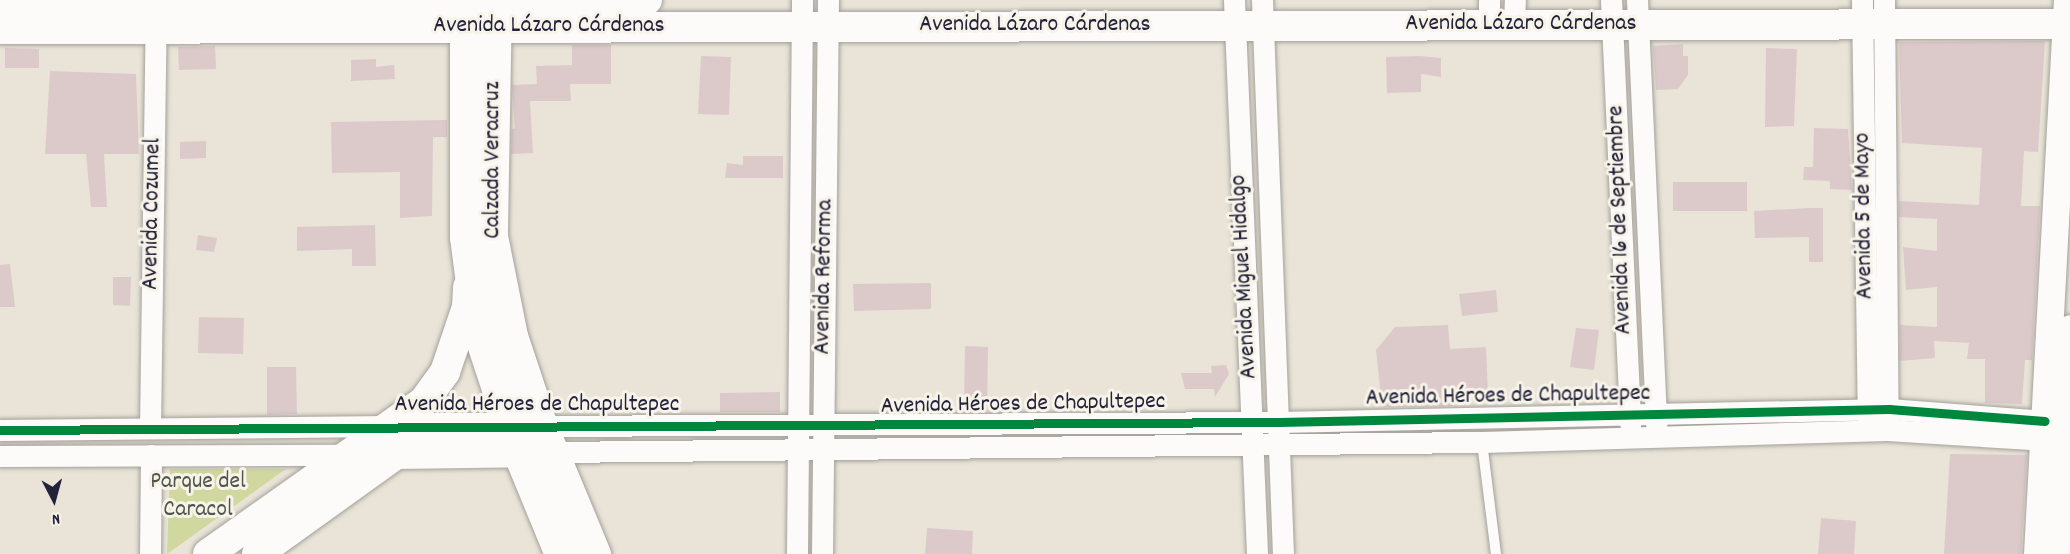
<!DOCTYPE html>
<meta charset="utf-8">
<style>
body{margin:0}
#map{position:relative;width:2070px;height:554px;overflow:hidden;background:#e9e4d7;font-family:Dekko,sans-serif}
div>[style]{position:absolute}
.green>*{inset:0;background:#d0d8a0}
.building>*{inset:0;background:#dccacb}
.roads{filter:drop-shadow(0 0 2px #a4a19c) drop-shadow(0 0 2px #a4a19c)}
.service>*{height:10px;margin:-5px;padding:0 5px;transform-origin:5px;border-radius:5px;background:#fcfbf9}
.minor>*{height:21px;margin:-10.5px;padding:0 10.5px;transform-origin:10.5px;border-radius:10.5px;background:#fcfbf9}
.tertiary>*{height:27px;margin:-13.5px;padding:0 13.5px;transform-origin:13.5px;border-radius:13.5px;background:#fcfbf9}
.secondary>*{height:30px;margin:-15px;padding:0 15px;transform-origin:15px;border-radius:15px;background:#fcfbf9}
.primary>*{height:33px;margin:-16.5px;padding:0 16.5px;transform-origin:16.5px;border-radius:16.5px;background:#fcfbf9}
.cycleway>*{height:9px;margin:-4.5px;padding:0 4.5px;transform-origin:4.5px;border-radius:4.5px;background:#00873e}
span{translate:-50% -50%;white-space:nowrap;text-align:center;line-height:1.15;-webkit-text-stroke:6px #f7f3e8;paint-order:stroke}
.street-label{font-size:24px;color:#22223b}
.park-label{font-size:24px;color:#50564c}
.north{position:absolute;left:24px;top:470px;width:60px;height:60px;-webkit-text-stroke:4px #f7f3e8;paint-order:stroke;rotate:174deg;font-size:16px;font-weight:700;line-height:24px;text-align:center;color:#22223b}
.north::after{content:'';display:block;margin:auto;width:21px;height:27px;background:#22223b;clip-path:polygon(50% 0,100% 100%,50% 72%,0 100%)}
</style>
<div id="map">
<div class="green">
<div style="clip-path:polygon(170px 469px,286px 469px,167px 554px)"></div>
</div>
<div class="building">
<div style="clip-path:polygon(2045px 41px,2038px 152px,2024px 151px,2021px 206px,2040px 206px,2032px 360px,2025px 360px,2022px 404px,1985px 403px,1985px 359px,1967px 359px,1969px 343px,1934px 341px,1935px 358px,1900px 361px,1900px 325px,1937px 327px,1937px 287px,1906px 290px,1903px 247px,1937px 251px,1937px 219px,1899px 217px,1899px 201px,1979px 205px,1982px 148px,1902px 143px,1899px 42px)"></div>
<div style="clip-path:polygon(1683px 44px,1683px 56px,1688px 56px,1688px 75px,1678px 89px,1656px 90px,1653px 46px)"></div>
<div style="clip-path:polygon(572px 45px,611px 45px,611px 84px,570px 84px,571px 101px,530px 101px,533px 153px,511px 154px,512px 129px,515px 129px,512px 85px,537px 84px,536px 66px,572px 65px)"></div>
<div style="clip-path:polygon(215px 46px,216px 69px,179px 70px,178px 47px)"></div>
<div style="clip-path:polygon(5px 48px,39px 49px,39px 68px,5px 68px)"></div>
<div style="clip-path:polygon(1766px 48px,1797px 49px,1794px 126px,1765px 127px)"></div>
<div style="clip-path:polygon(701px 56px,731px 57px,729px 115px,698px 114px)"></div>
<div style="clip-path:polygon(1420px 56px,1441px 58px,1441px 77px,1421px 74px,1421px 92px,1387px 93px,1386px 57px)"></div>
<div style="clip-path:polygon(376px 59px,376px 67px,394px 65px,395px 79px,351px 81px,351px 60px)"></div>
<div style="clip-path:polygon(50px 71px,136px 74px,139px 154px,104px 154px,107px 207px,91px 207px,86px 154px,45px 154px)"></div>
<div style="clip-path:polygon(447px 120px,447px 137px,433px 137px,432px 216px,400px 218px,400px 172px,332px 173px,331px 122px)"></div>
<div style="clip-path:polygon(1814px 128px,1848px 129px,1852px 190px,1830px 189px,1830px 181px,1803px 180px,1804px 167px,1813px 167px)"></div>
<div style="clip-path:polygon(206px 141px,206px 158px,180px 159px,180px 142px)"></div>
<div style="clip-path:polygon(743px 156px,783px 156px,783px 178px,725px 178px,727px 163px,743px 165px)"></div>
<div style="clip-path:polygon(1673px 182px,1747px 182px,1747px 211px,1673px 211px)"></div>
<div style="clip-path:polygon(1810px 208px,1823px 208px,1823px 262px,1809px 262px,1809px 237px,1755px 238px,1754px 211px)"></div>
<div style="clip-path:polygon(375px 225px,376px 266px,352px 266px,352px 249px,297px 251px,297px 227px)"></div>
<div style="clip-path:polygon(198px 235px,217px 238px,214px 252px,196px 250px)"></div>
<div style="clip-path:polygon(10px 264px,15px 307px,0 307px,0 265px)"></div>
<div style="clip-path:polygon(113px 277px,131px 277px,130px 306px,113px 305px)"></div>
<div style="clip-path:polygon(931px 283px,931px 309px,854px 311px,853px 284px)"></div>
<div style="clip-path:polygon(1496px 290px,1498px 312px,1462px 316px,1459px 294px)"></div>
<div style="clip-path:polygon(199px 317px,244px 318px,243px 354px,198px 353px)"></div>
<div style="clip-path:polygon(1448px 325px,1450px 349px,1486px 347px,1488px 394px,1453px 395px,1453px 406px,1382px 407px,1376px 350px,1395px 327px)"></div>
<div style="clip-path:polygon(1576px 328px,1599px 330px,1594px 370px,1570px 367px)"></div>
<div style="clip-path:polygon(965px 346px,988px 347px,987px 411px,964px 411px)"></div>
<div style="clip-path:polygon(1226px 365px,1229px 374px,1215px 397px,1214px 389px,1185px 389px,1181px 373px,1212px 373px,1211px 366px)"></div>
<div style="clip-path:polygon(267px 367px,296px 367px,297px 414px,267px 415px)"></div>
<div style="clip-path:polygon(780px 392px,780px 412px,720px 412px,720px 393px)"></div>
<div style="clip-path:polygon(1950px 454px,2027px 455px,2021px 554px,1944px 554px)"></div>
<div style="clip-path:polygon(1821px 518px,1856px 521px,1854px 554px,1818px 554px)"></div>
<div style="clip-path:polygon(927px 528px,973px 531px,972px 554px,925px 554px)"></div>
</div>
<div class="roads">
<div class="service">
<div style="left:1482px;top:442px;width:113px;rotate:82.9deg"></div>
</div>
<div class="minor">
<div style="left:1234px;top:0;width:554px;rotate:87.62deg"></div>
<div style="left:1262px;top:0;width:554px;rotate:87.83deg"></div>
<div style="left:1489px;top:0;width:25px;rotate:90deg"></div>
<div style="left:1611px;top:0;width:425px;rotate:87.4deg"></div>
<div style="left:1637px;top:0;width:426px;rotate:87.4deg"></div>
<div style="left:1862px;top:0;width:422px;rotate:89.2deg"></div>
<div style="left:1884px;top:0;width:424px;rotate:89.5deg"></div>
<div style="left:1514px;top:25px;width:25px;rotate:-88deg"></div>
<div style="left:541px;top:426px;width:738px;rotate:-0.31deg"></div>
<div style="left:1279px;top:422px;width:610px;rotate:-1.22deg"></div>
<div style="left:1889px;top:409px;width:156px;rotate:4.4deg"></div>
<div style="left:150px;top:428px;width:412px;rotate:-89.2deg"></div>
<div style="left:0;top:430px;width:389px;rotate:-0.6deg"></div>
<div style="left:554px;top:452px;width:928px;rotate:-0.62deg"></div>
<div style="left:1482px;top:442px;width:405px;rotate:-1.7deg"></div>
<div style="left:1887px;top:430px;width:157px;rotate:3.6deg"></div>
<div style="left:0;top:456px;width:350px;rotate:-0.2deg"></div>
<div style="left:150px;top:554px;width:99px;rotate:-89.4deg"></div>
<div style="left:797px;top:554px;width:554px;rotate:-89.48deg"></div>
<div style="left:822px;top:554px;width:554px;rotate:-89.38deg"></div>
</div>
<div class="tertiary">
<div style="left:393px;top:426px;width:135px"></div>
<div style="left:2037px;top:554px;width:555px;rotate:-86.9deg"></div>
<div style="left:2062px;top:554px;width:226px;rotate:-88deg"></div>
</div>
<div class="secondary">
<div style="left:0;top:2px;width:647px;rotate:-0.18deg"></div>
<div style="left:0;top:29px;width:2070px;rotate:-0.14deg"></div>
<div style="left:208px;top:554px;width:265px;rotate:-35.3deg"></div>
<div style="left:424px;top:401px;width:36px;rotate:-54deg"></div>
<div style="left:445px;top:372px;width:69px;rotate:-71.3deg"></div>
<div style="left:467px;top:307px;width:20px;rotate:-87deg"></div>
<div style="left:257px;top:554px;width:171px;rotate:-35.7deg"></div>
<div style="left:396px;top:454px;width:146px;rotate:-0.8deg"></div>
</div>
<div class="primary">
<div style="left:466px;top:0;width:237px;rotate:90deg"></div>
<div style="left:466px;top:237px;width:92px;rotate:82.5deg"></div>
<div style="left:478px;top:328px;width:131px;rotate:71.7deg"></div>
<div style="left:519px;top:452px;width:110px;rotate:67.6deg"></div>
<div style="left:495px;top:0;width:236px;rotate:91deg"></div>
<div style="left:491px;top:236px;width:102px;rotate:78.7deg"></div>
<div style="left:511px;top:336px;width:95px;rotate:71.6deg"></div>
<div style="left:541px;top:426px;width:139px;rotate:67.5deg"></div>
</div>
</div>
<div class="cycleway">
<div style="left:0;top:430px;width:1279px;rotate:-0.36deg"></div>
<div style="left:1279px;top:422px;width:610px;rotate:-1.22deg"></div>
<div style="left:1889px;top:409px;width:156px;rotate:4.4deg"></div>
</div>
<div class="street-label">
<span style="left:1521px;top:25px">Avenida Lázaro Cárdenas</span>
<span style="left:1035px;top:26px">Avenida Lázaro Cárdenas</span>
<span style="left:549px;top:27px">Avenida Lázaro Cárdenas</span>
<span style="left:494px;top:160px;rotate:-90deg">Calzada Veracruz</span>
<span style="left:153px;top:214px;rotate:-89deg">Avenida Cozumel</span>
<span style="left:1865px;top:216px;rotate:-91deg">Avenida 5 de Mayo</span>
<span style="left:1621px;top:220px;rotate:-92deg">Avenida 16 de Septiembre</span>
<span style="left:825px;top:277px;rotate:-89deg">Avenida Reforma</span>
<span style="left:1245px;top:277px;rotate:-93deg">Avenida Miguel Hidalgo</span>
<span style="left:1508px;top:397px;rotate:-1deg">Avenida Héroes de Chapultepec</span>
<span style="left:1023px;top:405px;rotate:-1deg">Avenida Héroes de Chapultepec</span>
<span style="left:537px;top:406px">Avenida Héroes de Chapultepec</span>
</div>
<div class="park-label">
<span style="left:198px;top:497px">Parque del<br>Caracol</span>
</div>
<div class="north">N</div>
</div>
